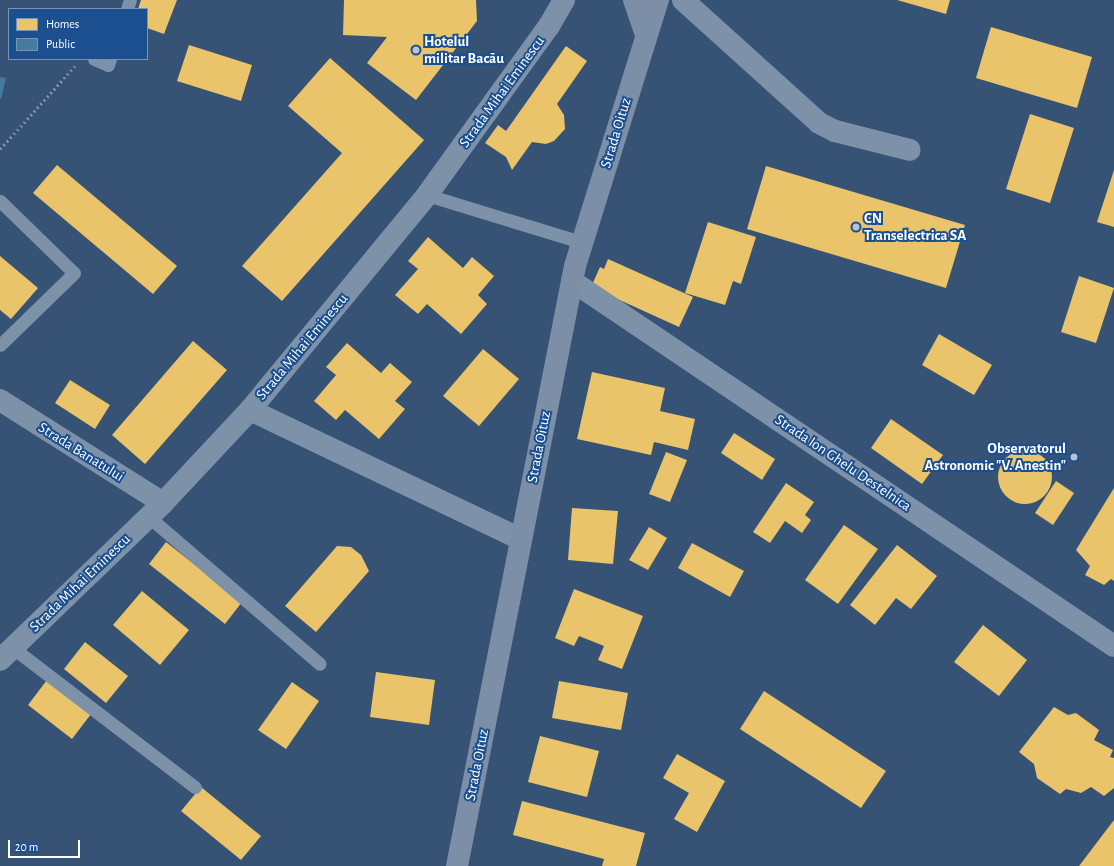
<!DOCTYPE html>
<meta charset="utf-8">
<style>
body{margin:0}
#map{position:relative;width:1114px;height:866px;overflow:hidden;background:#365274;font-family:"Alegreya Sans",sans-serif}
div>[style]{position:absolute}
.homes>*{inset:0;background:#e9c46a}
.round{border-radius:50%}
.public>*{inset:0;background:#457b9d}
.path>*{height:2.5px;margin-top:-1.25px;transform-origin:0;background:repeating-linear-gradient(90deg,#7d92a8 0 2px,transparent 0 5px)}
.service>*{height:13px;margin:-6.5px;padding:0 6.5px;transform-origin:6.5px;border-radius:6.5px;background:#7d92a8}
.minor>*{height:22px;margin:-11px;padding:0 11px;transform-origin:11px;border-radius:11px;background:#7d92a8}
.primary>*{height:22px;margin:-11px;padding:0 11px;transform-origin:11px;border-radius:11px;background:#7d8ea7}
.dots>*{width:11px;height:11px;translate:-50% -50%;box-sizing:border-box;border:2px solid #1b4f8f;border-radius:50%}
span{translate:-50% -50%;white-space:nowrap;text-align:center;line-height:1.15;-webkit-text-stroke:4px #1b4f8f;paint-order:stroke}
.poi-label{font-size:15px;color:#fff;font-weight:700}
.left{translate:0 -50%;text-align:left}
.right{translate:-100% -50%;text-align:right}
.street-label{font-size:15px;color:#fff}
.legend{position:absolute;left:8px;top:8px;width:140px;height:52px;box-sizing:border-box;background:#1b4f8f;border:1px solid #7695bc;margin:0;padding:5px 7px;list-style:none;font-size:12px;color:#fff}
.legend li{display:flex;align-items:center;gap:8px;height:20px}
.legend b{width:20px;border:1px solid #7695bc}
.scale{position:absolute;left:8px;top:840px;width:72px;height:18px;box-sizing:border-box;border:2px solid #fff;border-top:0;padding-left:5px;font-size:12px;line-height:14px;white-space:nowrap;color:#fff;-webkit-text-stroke:3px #1b4f8f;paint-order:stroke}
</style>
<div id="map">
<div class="homes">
<div style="clip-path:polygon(141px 0,177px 0,164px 34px,147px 28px,147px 9px,138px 9px)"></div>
<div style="clip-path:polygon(344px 0,476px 0,477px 21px,416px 100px,367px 63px,387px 37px,343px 35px)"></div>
<div style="clip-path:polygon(897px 0,950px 0,946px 14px)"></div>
<div style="clip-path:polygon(991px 27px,1092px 57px,1077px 108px,976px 78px)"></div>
<div style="clip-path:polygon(189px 45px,252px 65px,241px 101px,177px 81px)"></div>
<div style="clip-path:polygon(566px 46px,587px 61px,557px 104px,564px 115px,565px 129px,554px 141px,546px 144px,532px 142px,512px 170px,506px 157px,485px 143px,498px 125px,506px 131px)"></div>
<div style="clip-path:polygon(330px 58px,424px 140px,282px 301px,242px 266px,342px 153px,288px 106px)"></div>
<div style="clip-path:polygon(1030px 114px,1074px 128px,1050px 203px,1006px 189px)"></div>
<div style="clip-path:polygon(57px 165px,177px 266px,153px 294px,33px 193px)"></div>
<div style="clip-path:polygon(766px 166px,965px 225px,946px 288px,747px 229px)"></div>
<div style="clip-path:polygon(1114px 170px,1114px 227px,1097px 222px)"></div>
<div style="clip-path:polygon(708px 222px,756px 237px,741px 284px,733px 281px,725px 305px,685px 293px)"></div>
<div style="clip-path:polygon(428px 237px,463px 268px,472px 257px,494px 276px,478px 295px,487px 304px,461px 334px,427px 304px,418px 314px,395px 295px,418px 269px,408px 261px)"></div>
<div style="clip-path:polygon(0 256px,38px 288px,11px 319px,0 310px)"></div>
<div style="clip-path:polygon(608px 259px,693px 297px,679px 327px,591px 287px,600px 267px,604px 269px)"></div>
<div style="clip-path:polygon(1079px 276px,1114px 288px,1096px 343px,1061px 332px)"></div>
<div style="clip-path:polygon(939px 334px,992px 365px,974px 395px,922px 365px)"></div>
<div style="clip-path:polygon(193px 341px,227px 370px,145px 464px,112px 435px)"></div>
<div style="clip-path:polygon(347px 343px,381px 373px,390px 363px,412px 382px,395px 401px,405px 409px,379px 439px,345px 410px,336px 420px,314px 401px,336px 375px,326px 367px)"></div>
<div style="clip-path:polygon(483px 349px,519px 379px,479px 426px,443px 396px)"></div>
<div style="clip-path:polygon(592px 372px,665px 388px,660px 411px,695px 419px,688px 450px,654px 442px,651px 455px,577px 439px)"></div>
<div style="clip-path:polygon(70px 380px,110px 405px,95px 429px,55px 403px)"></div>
<div style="clip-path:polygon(891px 419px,943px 455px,922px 484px,871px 448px)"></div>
<div style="clip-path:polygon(734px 433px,775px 459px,762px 480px,721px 453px)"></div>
<div class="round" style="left:998px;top:450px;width:54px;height:54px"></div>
<div style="clip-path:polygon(666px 452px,687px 460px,670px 502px,649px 494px)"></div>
<div style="clip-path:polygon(1056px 481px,1074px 493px,1053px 525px,1035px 513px)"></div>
<div style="clip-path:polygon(786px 483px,814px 502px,805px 515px,811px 520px,802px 533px,785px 521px,770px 543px,753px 532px)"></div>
<div style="clip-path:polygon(1114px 488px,1114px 581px,1111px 579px,1104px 585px,1085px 575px,1090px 566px,1076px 550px)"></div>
<div style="clip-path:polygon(572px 508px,618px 511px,613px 564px,568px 560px)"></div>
<div style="clip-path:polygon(844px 525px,878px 549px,838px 604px,805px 580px)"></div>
<div style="clip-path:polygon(649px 527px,667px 538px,648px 570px,629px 560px)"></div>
<div style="clip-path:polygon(166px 542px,242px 602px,225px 624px,149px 564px)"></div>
<div style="clip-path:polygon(692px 543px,744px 571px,730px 597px,678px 568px)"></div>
<div style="clip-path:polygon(897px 545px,937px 576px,911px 609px,896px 598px,875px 625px,850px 605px)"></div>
<div style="clip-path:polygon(337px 546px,351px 547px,361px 555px,369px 571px,316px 632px,285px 606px)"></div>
<div style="clip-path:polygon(574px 589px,643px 616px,622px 669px,598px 660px,604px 646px,579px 636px,574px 646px,555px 638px)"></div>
<div style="clip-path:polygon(142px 591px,189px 630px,160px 665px,113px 625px)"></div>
<div style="clip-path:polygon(983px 625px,1027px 660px,999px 696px,954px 662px)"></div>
<div style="clip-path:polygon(85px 642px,128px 676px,106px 703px,64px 669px)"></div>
<div style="clip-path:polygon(376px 672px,435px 680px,429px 725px,370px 717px)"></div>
<div style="clip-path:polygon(47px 680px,91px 714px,72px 739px,28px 705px)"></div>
<div style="clip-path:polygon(559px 681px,628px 693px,621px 730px,552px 718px)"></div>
<div style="clip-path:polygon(292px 682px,319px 701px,286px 749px,258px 730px)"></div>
<div style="clip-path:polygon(764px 691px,886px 771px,861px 808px,740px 729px)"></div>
<div style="clip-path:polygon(1054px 707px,1068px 715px,1076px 713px,1099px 730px,1094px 740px,1113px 750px,1110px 757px,1114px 758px,1114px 788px,1104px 796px,1091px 787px,1081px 793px,1066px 789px,1060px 794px,1037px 778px,1034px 764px,1019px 752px)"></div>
<div style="clip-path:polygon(540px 736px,599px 751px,587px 797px,528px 782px)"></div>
<div style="clip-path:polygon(677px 754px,725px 781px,697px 832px,674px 819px,689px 793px,663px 778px)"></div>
<div style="clip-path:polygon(201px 787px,261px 836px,241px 860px,181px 811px)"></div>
<div style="clip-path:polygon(522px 801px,645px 833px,636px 866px,602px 866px,604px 859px,513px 835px)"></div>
<div style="clip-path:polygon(1114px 820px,1114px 866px,1079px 866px)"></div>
</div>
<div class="public">
<div style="clip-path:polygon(0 77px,6px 78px,1px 99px,0 99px)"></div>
</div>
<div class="path">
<div style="left:0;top:149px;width:113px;rotate:-47.9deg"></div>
</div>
<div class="service">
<div style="left:127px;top:9px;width:9px;rotate:-72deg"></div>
<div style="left:94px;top:59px;width:15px;rotate:23deg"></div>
<div style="left:108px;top:65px;width:6px;rotate:-72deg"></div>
<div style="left:427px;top:195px;width:161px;rotate:17deg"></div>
<div style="left:0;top:201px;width:103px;rotate:44.2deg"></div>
<div style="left:74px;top:273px;width:103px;rotate:135.8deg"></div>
<div style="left:149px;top:517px;width:225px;rotate:40.7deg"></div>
<div style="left:13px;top:648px;width:229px;rotate:37.4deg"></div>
</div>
<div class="minor">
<div style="left:683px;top:0;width:183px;rotate:42.1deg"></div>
<div style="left:819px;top:123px;width:18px;rotate:27deg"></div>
<div style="left:835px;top:131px;width:77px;rotate:14.2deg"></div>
<div style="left:572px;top:281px;width:653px;rotate:33.96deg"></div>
<div style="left:0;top:400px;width:193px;rotate:32.3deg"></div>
<div style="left:250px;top:410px;width:299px;rotate:25.5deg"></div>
<div style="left:0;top:660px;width:226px;rotate:-43.9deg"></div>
<div style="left:163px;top:503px;width:127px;rotate:-46.9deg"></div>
<div style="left:250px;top:410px;width:278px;rotate:-50.5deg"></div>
<div style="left:427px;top:195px;width:208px;rotate:-54.2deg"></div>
<div style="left:549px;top:26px;width:30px;rotate:-60deg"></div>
</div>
<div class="primary">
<div style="left:634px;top:0;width:36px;rotate:71deg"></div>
<div style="left:457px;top:866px;width:611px;rotate:-78.87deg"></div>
<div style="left:575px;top:266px;width:279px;rotate:-72.7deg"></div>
</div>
<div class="dots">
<div style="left:416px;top:50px;background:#b9c2ce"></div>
<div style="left:856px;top:227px;background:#b9c2ce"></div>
<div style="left:1074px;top:457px;background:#b9c2ce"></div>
</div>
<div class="poi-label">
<span class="left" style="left:424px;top:50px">Hotelul<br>militar Bacău</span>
<span class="left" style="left:864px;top:227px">CN<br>Transelectrica SA</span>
<span class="right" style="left:1066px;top:457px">Observatorul<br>Astronomic "V. Anestin"</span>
</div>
<div class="street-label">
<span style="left:502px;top:92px;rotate:-54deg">Strada Mihai Eminescu</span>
<span style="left:616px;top:133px;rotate:-73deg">Strada Oituz</span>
<span style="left:302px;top:347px;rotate:-50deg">Strada Mihai Eminescu</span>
<span style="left:539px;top:447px;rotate:-79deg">Strada Oituz</span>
<span style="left:81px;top:452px;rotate:32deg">Strada Banatului</span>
<span style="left:843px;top:463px;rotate:34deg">Strada Ion Ghelu Destelnica</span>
<span style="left:80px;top:583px;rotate:-44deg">Strada Mihai Eminescu</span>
<span style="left:477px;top:765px;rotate:-79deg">Strada Oituz</span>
</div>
<ul class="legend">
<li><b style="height:11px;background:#e9c46a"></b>Homes</li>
<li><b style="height:11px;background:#457b9d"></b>Public</li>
</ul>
<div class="scale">20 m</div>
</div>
